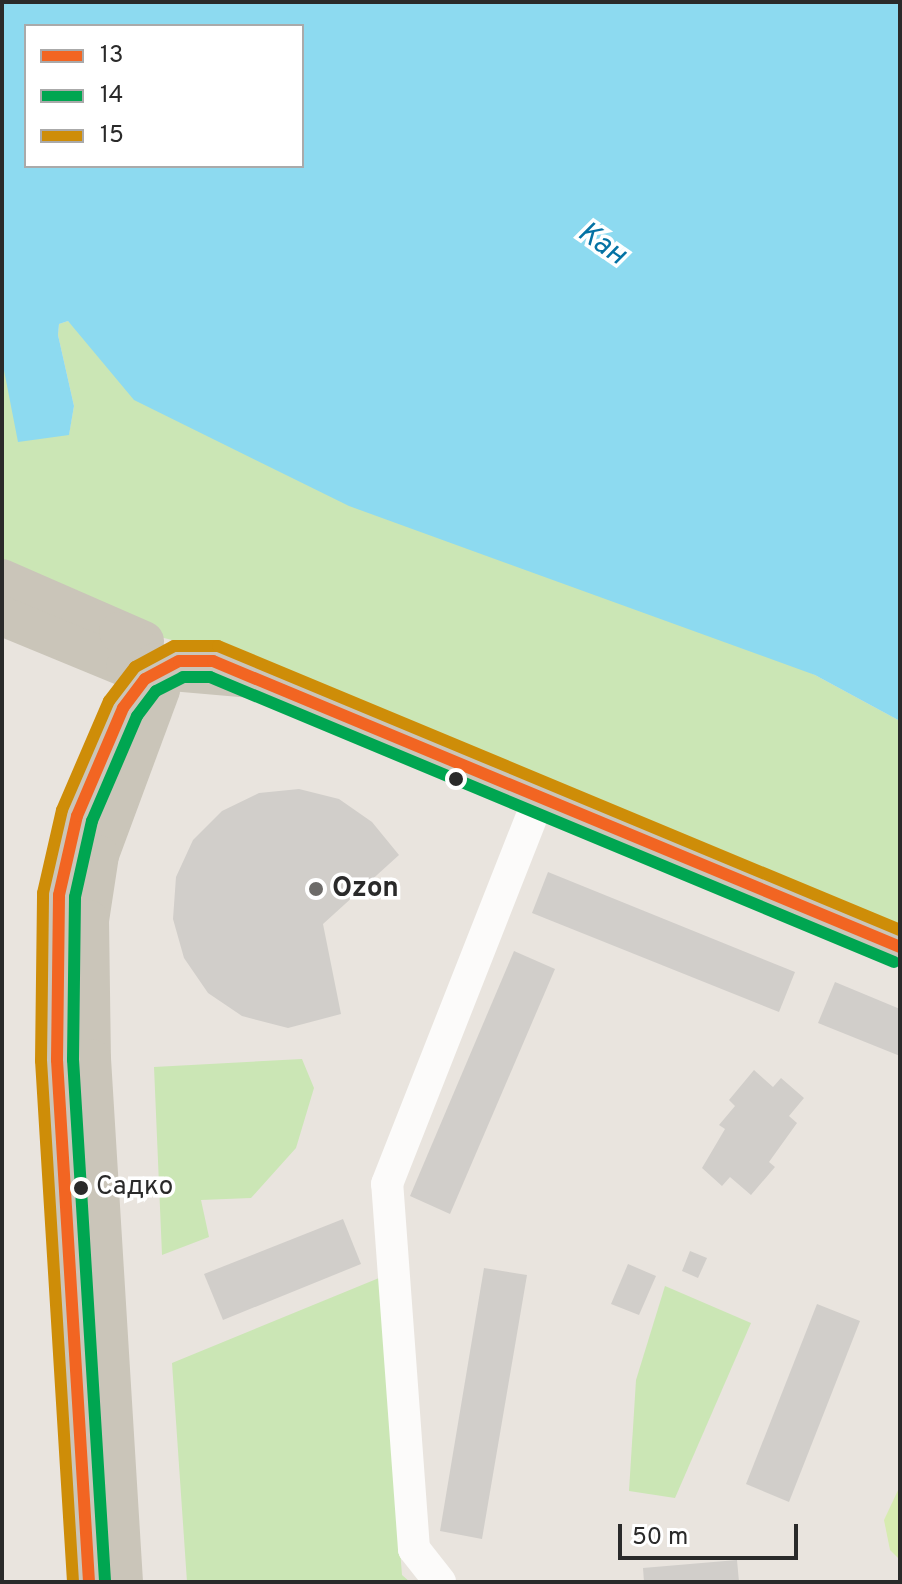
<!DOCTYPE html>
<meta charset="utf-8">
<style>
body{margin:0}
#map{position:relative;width:902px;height:1584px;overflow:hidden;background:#e9e4de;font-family:Overpass,sans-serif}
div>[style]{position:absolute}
.green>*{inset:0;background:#cbe6b5}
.pitch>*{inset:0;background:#d7ebb1}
.water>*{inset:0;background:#8ddaf0}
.building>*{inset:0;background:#d1ceca}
.minor>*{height:32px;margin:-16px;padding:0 16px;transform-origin:16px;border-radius:16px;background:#fcfbfa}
.major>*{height:40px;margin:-20px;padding:0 20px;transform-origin:20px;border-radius:20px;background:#cac5b9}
.bus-1>*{height:12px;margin:-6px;padding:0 6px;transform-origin:6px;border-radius:6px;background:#f26522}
.bus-2>*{height:12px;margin:-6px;padding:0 6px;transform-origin:6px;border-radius:6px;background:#00a651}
.bus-3>*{height:12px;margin:-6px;padding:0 6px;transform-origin:6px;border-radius:6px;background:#ce8d08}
.dots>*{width:22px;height:22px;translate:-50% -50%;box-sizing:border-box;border:4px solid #fff;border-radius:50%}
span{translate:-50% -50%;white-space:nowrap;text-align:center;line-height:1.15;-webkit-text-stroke:7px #fff;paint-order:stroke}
.bus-label{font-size:26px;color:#2a2a2a}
.left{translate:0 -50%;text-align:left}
.poi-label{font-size:28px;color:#2a2a2a;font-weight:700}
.water-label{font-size:30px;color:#0472a4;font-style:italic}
.frame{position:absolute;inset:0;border:4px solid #2a2a2a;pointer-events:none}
.legend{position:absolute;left:24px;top:24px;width:280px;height:144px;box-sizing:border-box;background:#fff;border:2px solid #aaa;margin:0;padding:10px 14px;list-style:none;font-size:24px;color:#2a2a2a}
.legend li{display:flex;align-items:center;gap:16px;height:40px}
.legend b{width:40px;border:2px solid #aaa}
.scale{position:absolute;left:618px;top:1524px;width:180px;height:36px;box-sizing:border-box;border:4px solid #2a2a2a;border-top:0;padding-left:10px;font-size:24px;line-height:28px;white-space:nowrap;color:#2a2a2a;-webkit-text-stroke:6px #fff;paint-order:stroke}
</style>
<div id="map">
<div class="green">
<div style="clip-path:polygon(68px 321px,83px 335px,815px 675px,900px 721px,900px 928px,232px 655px,164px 638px,2px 566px,2px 360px,69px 434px,74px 406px,58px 335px,59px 324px)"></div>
<div style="clip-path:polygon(302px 1059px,314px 1088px,296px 1148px,251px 1198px,201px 1200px,209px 1237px,162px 1255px,154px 1067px)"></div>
<div style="clip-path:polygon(379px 1278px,402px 1575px,410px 1582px,187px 1582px,172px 1363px)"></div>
<div style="clip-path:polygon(665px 1286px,751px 1323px,675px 1498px,629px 1491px,636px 1380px)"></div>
</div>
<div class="pitch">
<div style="clip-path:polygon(900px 1486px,900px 1560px,890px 1550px,884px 1520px)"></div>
</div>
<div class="water">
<div style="clip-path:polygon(evenodd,2px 2px,900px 2px,900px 721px,815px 675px,349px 506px,134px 400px,68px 321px,59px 324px,58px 335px,74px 406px,69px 435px,18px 442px,2px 360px,2px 2px,26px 26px,302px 26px,302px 166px,26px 166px,26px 26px)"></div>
</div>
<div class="building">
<div style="clip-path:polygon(299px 789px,339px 799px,372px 822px,399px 855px,323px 924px,341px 1014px,288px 1028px,242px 1016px,208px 993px,184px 958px,173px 919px,176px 877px,193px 840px,222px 811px,259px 793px)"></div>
<div style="clip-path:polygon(548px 872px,795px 972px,779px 1012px,532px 913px)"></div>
<div style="clip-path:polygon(514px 951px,555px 969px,450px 1214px,410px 1196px)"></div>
<div style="clip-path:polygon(835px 982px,900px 1009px,900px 1056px,818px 1023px)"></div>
<div style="clip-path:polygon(754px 1070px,773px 1087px,781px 1078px,804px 1098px,789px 1116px,797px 1123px,769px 1162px,775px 1167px,751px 1195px,730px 1177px,722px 1186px,702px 1168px,725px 1129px,719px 1125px,735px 1106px,729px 1100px)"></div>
<div style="clip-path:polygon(343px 1219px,361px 1264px,223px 1320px,204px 1274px)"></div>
<div style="clip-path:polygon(690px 1251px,707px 1258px,698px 1278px,682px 1271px)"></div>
<div style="clip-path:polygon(628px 1264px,656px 1276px,639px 1315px,611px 1304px)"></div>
<div style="clip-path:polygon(484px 1268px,527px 1275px,482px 1539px,440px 1531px)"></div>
<div style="clip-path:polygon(817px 1304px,860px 1321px,789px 1502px,746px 1484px)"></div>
<div style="clip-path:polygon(737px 1560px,739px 1582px,644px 1582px,643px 1568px)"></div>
</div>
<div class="minor">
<div style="left:440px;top:1582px;width:42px;rotate:-128.2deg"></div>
<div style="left:414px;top:1549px;width:366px;rotate:-94.2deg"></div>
<div style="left:387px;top:1184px;width:418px;rotate:-68.5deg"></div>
</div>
<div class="major">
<div style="left:2px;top:579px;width:155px;rotate:23.6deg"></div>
<div style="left:2px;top:616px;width:134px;rotate:22.4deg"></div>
<div style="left:126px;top:667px;width:127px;rotate:5deg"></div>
<div style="left:253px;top:678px;width:701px;rotate:22.58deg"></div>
<div style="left:119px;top:632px;width:48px;rotate:40.7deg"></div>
<div style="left:155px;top:663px;width:27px;rotate:80deg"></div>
<div style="left:160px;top:690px;width:176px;rotate:110.3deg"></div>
<div style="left:99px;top:855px;width:66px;rotate:98.7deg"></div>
<div style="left:89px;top:920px;width:139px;rotate:89.2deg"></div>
<div style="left:91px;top:1059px;width:524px;rotate:86.5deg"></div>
<div style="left:89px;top:1582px;width:523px;rotate:-93.51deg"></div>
<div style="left:57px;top:1060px;width:165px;rotate:-89.3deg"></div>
<div style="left:59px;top:895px;width:81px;rotate:-77.2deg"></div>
<div style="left:77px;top:816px;width:134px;rotate:-65.7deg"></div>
<div style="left:132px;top:694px;width:39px;rotate:-42deg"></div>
<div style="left:161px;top:668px;width:52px;rotate:-7.7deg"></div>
</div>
<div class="bus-1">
<div style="left:89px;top:1582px;width:523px;rotate:-93.51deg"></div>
<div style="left:57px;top:1060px;width:165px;rotate:-89.3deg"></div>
<div style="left:59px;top:895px;width:81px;rotate:-77.2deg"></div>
<div style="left:77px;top:816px;width:117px;rotate:-66.9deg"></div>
<div style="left:123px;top:708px;width:36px;rotate:-53deg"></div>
<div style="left:145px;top:679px;width:38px;rotate:-28deg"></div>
<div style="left:179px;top:661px;width:34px"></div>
<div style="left:213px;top:661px;width:744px;rotate:22.6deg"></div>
</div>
<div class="bus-2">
<div style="left:105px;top:1581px;width:522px;rotate:-93.51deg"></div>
<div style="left:73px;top:1060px;width:163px;rotate:-89.3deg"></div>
<div style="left:75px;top:897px;width:78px;rotate:-77.4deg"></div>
<div style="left:92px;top:821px;width:114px;rotate:-66.8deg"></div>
<div style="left:137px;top:716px;width:31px;rotate:-53deg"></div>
<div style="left:156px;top:691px;width:30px;rotate:-27deg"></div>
<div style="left:183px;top:677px;width:27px"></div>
<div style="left:210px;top:677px;width:741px;rotate:22.62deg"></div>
</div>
<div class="bus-3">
<div style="left:73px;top:1582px;width:522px;rotate:-93.51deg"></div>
<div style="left:41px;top:1061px;width:168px;rotate:-89.3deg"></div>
<div style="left:43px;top:893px;width:85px;rotate:-77.1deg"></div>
<div style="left:62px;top:810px;width:119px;rotate:-66.7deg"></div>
<div style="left:109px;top:701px;width:43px;rotate:-52.6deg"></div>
<div style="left:135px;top:667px;width:44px;rotate:-28.3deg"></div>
<div style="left:174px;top:646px;width:44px"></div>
<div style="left:218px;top:646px;width:739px;rotate:22.61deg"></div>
</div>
<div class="dots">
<div style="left:456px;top:779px;background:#2a2a2a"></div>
<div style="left:316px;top:889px;background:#6d6b69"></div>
<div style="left:81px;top:1188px;background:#2a2a2a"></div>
</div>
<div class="bus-label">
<span class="left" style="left:96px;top:1188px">Садко</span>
</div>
<div class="poi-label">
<span class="left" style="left:332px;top:889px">Ozon</span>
</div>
<div class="water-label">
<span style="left:601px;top:245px;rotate:35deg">Кан</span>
</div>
<div class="frame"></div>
<ul class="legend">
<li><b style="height:10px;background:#f26522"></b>13</li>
<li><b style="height:10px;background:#00a651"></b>14</li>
<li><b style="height:10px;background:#ce8d08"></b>15</li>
</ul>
<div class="scale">50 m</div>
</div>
